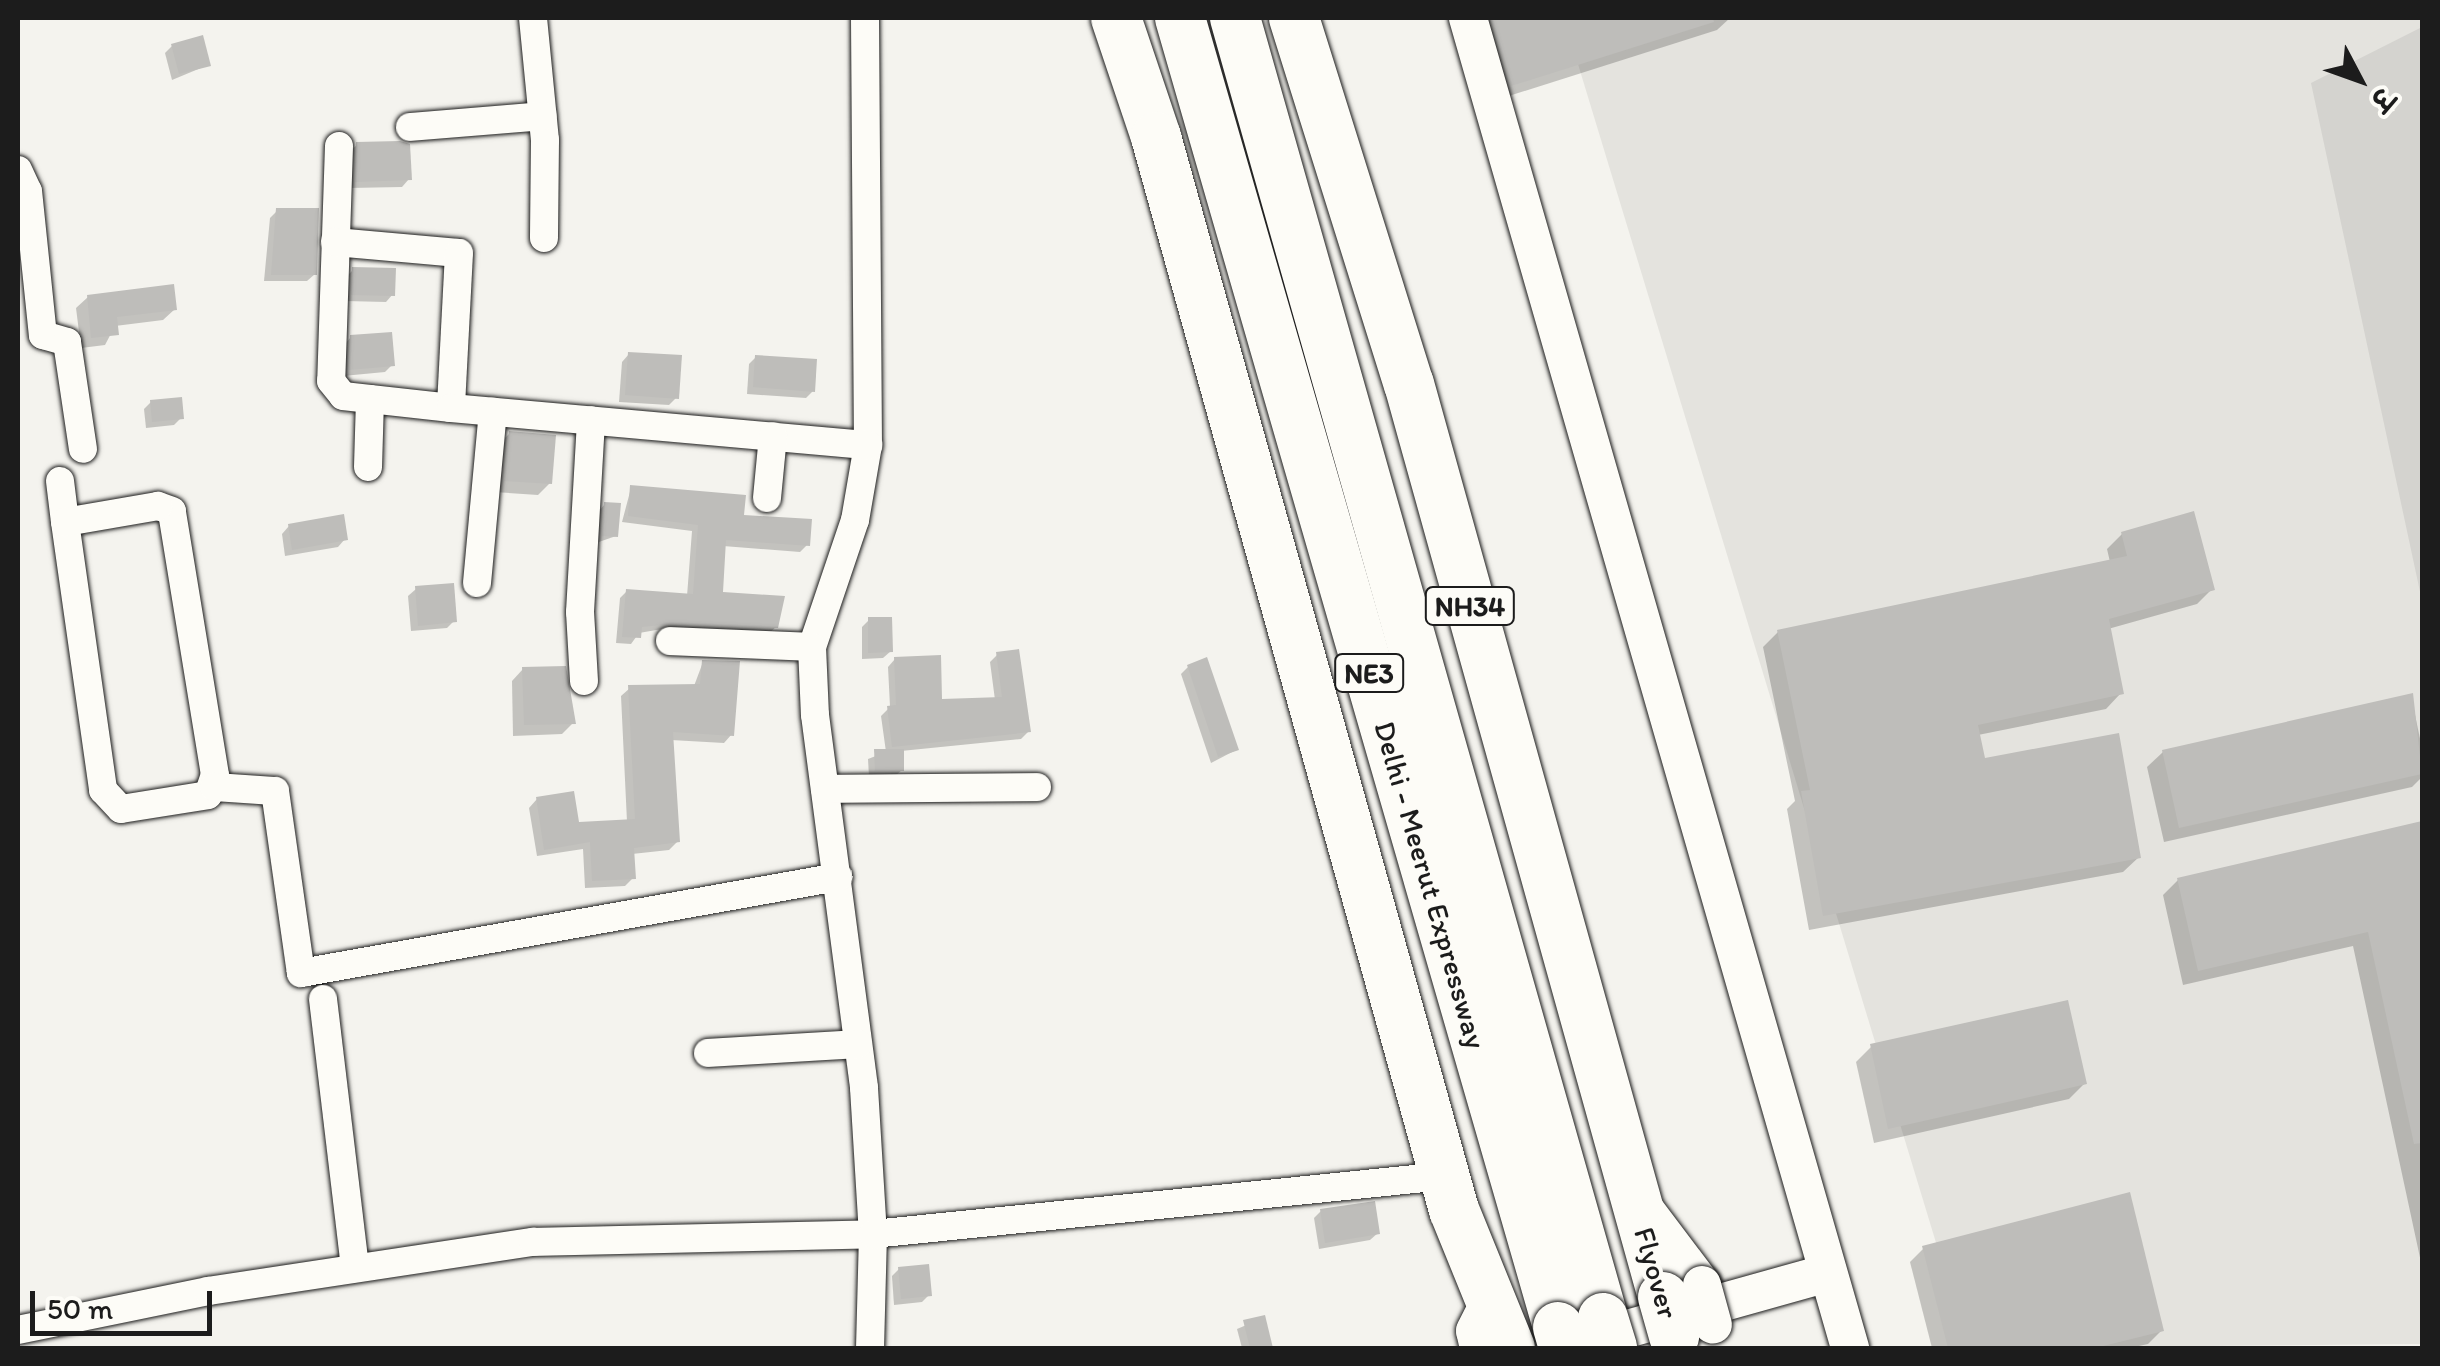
<!DOCTYPE html>
<meta charset="utf-8">
<style>
body{margin:0}
#map{position:relative;width:2440px;height:1366px;overflow:hidden;background:#f4f3ee;font-family:Itim,"Playpen Sans Deva",sans-serif}
div>[style]{position:absolute}
.built>*{inset:0;background:#e4e3de}
.green>*{inset:0;background:#d4d3cf}
.shadow>*{inset:0;background:#0003}
.building>*{inset:0;background:#bebdba}
.roads{filter:drop-shadow(0 0 2px #1c1c1c) drop-shadow(0 0 2px #1c1c1c)}
.street>*{height:28px;margin:-14px;padding:0 14px;transform-origin:14px;border-radius:14px;background:#fdfcf7}
.secondary>*{height:38px;margin:-19px;padding:0 19px;transform-origin:19px;border-radius:19px;background:#fdfcf7}
.highway>*{height:50px;margin:-25px;padding:0 25px;transform-origin:25px;border-radius:25px;background:#fdfcf7}
.bridges{filter:drop-shadow(0 0 2px #1c1c1c) drop-shadow(0 0 2px #1c1c1c)}
.secondary-bridge>*{height:38px;margin:-19px;padding:0 19px;transform-origin:19px;border-radius:19px;background:#fdfcf7}
.highway-bridge>*{height:50px;margin:-25px;padding:0 25px;transform-origin:25px;border-radius:25px;background:#fdfcf7}
span{translate:-50% -50%;white-space:nowrap;text-align:center;line-height:1.15;-webkit-text-stroke:8px #fdfcf7;paint-order:stroke}
.shield-label span{padding:2px 8px;background:#fdfcf7;border:2px solid;border-radius:8px;-webkit-text-stroke-width:0}
.shield-label{font-size:28px;color:#1c1c1c;font-weight:700}
.street-label{font-size:30px;color:#1c1c1c}
.frame{position:absolute;inset:0;border:20px solid #1c1c1c;pointer-events:none}
.north{position:absolute;left:2310px;top:30px;width:100px;height:100px;-webkit-text-stroke:8px #fdfcf7;paint-order:stroke;rotate:131deg;font-size:28px;font-weight:700;line-height:40px;text-align:center;color:#1c1c1c}
.north::after{content:'';display:block;margin:auto;width:35px;height:45px;background:#1c1c1c;clip-path:polygon(50% 0,100% 100%,50% 72%,0 100%)}
.scale{position:absolute;left:30px;top:1291px;width:182px;height:45px;box-sizing:border-box;border:5px solid #1c1c1c;border-top:0;padding-left:12px;font-size:30px;line-height:35px;white-space:nowrap;color:#1c1c1c;-webkit-text-stroke:8px #fdfcf7;paint-order:stroke}
</style>
<div id="map">
<div class="built">
<div style="clip-path:polygon(1564px 18px,2422px 18px,2422px 1344px,1968px 1348px)"></div>
</div>
<div class="green">
<div style="clip-path:polygon(2422px 27px,2422px 601px,2311px 83px)"></div>
</div>
<div class="shadow">
<div style="clip-path:polygon(1470px 18px,1730px 18px,1717px 30px,1496px 100px)"></div>
<div style="clip-path:polygon(172px 46px,208px 65px,172px 80px,165px 53px)"></div>
<div style="clip-path:polygon(357px 145px,409px 179px,402px 187px,349px 188px,349px 152px)"></div>
<div style="clip-path:polygon(277px 211px,315px 274px,307px 281px,264px 281px,270px 218px)"></div>
<div style="clip-path:polygon(353px 270px,393px 294px,386px 302px,345px 301px,346px 277px)"></div>
<div style="clip-path:polygon(88px 297px,175px 309px,163px 320px,115px 326px,105px 345px,81px 348px,76px 308px)"></div>
<div style="clip-path:polygon(351px 337px,392px 365px,385px 372px,343px 376px,344px 345px)"></div>
<div style="clip-path:polygon(629px 354px,676px 398px,669px 405px,619px 402px,622px 362px)"></div>
<div style="clip-path:polygon(756px 357px,813px 391px,806px 398px,747px 394px,749px 364px)"></div>
<div style="clip-path:polygon(151px 402px,181px 418px,174px 425px,146px 428px,144px 409px)"></div>
<div style="clip-path:polygon(510px 433px,550px 483px,538px 495px,494px 492px,498px 445px)"></div>
<div style="clip-path:polygon(631px 488px,741px 517px,807px 545px,800px 552px,723px 546px,720px 594px,776px 627px,768px 634px,662px 629px,639px 633px,631px 644px,616px 643px,620px 598px,627px 591px,687px 596px,692px 531px,622px 522px)"></div>
<div style="clip-path:polygon(605px 504px,616px 536px,596px 543px,598px 512px)"></div>
<div style="clip-path:polygon(289px 526px,345px 539px,338px 547px,285px 556px,282px 534px)"></div>
<div style="clip-path:polygon(2122px 534px,2212px 589px,2197px 604px,2108px 629px,2121px 693px,2106px 709px,1978px 735px,1983px 760px,2139px 857px,2123px 872px,1809px 930px,1787px 809px,1795px 801px,1763px 647px,1778px 632px,2110px 562px,2107px 549px)"></div>
<div style="clip-path:polygon(416px 589px,454px 621px,447px 628px,411px 631px,408px 596px)"></div>
<div style="clip-path:polygon(869px 620px,891px 651px,883px 658px,862px 659px,862px 627px)"></div>
<div style="clip-path:polygon(997px 655px,1029px 731px,1021px 739px,901px 751px,902px 770px,894px 777px,869px 777px,868px 759px,886px 752px,881px 716px,890px 707px,888px 667px,895px 659px,940px 702px,995px 700px,990px 662px)"></div>
<div style="clip-path:polygon(703px 662px,732px 734px,724px 743px,671px 740px,678px 841px,669px 850px,632px 854px,633px 878px,625px 886px,585px 888px,583px 849px,537px 856px,529px 808px,537px 799px,577px 825px,627px 822px,621px 696px,630px 688px,694px 686px)"></div>
<div style="clip-path:polygon(1188px 667px,1236px 750px,1211px 763px,1181px 674px)"></div>
<div style="clip-path:polygon(523px 669px,573px 723px,562px 734px,513px 736px,512px 681px)"></div>
<div style="clip-path:polygon(2411px 696px,2422px 748px,2422px 777px,2412px 787px,2164px 842px,2147px 767px,2163px 752px)"></div>
<div style="clip-path:polygon(2422px 824px,2422px 1267px,2353px 946px,2183px 985px,2163px 895px,2178px 880px)"></div>
<div style="clip-path:polygon(1871px 1047px,2084px 1084px,2069px 1099px,1874px 1143px,1856px 1062px)"></div>
<div style="clip-path:polygon(1321px 1211px,1378px 1233px,1370px 1240px,1319px 1249px,1314px 1218px)"></div>
<div style="clip-path:polygon(1924px 1248px,2162px 1330px,2148px 1344px,2130px 1348px,1932px 1348px,1910px 1262px)"></div>
<div style="clip-path:polygon(899px 1269px,929px 1295px,922px 1302px,894px 1305px,892px 1276px)"></div>
<div style="clip-path:polygon(1263px 1318px,1271px 1348px,1242px 1348px,1237px 1329px)"></div>
</div>
<div class="building">
<div style="clip-path:polygon(1491px 18px,1713px 18px,1714px 22px,1511px 86px)"></div>
<div style="clip-path:polygon(203px 35px,211px 66px,179px 74px,171px 44px)"></div>
<div style="clip-path:polygon(400px 141px,410px 144px,412px 180px,355px 182px,356px 142px)"></div>
<div style="clip-path:polygon(276px 208px,319px 208px,317px 275px,271px 275px)"></div>
<div style="clip-path:polygon(352px 267px,396px 268px,395px 296px,351px 295px)"></div>
<div style="clip-path:polygon(174px 284px,177px 310px,117px 317px,119px 335px,91px 338px,87px 295px)"></div>
<div style="clip-path:polygon(392px 332px,395px 366px,349px 370px,350px 335px)"></div>
<div style="clip-path:polygon(628px 352px,682px 355px,679px 399px,625px 395px)"></div>
<div style="clip-path:polygon(755px 355px,817px 359px,815px 392px,753px 387px)"></div>
<div style="clip-path:polygon(182px 397px,184px 419px,152px 422px,150px 400px)"></div>
<div style="clip-path:polygon(509px 431px,556px 435px,552px 484px,504px 481px)"></div>
<div style="clip-path:polygon(630px 485px,746px 495px,744px 515px,812px 519px,810px 546px,726px 540px,723px 592px,785px 596px,778px 628px,671px 624px,642px 627px,641px 638px,622px 637px,626px 589px,693px 594px,698px 525px,628px 516px)"></div>
<div style="clip-path:polygon(604px 502px,621px 503px,618px 537px,602px 536px)"></div>
<div style="clip-path:polygon(2194px 511px,2215px 590px,2109px 619px,2124px 694px,1978px 725px,1985px 758px,2119px 733px,2141px 858px,1823px 916px,1801px 791px,1810px 790px,1777px 630px,2127px 556px,2121px 532px)"></div>
<div style="clip-path:polygon(344px 514px,348px 540px,292px 550px,288px 524px)"></div>
<div style="clip-path:polygon(454px 583px,457px 622px,418px 626px,415px 586px)"></div>
<div style="clip-path:polygon(868px 617px,892px 617px,893px 652px,868px 653px)"></div>
<div style="clip-path:polygon(1019px 649px,1031px 732px,892px 747px,887px 706px,896px 705px,894px 657px,941px 655px,942px 699px,1002px 697px,996px 652px)"></div>
<div style="clip-path:polygon(1207px 657px,1239px 750px,1218px 757px,1187px 665px)"></div>
<div style="clip-path:polygon(702px 660px,740px 661px,734px 736px,673px 732px,680px 842px,634px 848px,636px 879px,592px 881px,590px 842px,544px 850px,536px 797px,574px 791px,579px 822px,635px 819px,628px 685px,700px 684px)"></div>
<div style="clip-path:polygon(566px 666px,576px 724px,524px 725px,522px 667px)"></div>
<div style="clip-path:polygon(2413px 693px,2422px 774px,2179px 828px,2162px 750px)"></div>
<div style="clip-path:polygon(874px 749px,904px 749px,904px 771px,875px 771px)"></div>
<div style="clip-path:polygon(2422px 821px,2422px 1143px,2414px 1144px,2368px 932px,2198px 971px,2177px 878px)"></div>
<div style="clip-path:polygon(2068px 1000px,2087px 1084px,1888px 1129px,1870px 1044px)"></div>
<div style="clip-path:polygon(2130px 1192px,2164px 1331px,2095px 1348px,1948px 1348px,1922px 1246px)"></div>
<div style="clip-path:polygon(1375px 1201px,1380px 1234px,1325px 1243px,1320px 1209px)"></div>
<div style="clip-path:polygon(929px 1264px,932px 1296px,901px 1299px,898px 1267px)"></div>
<div style="clip-path:polygon(1265px 1315px,1273px 1348px,1250px 1348px,1243px 1320px)"></div>
</div>
<div class="roads">
<div class="street">
<div style="left:533px;top:18px;width:123px;rotate:84.4deg"></div>
<div style="left:545px;top:140px;width:98px;rotate:90.6deg"></div>
<div style="left:865px;top:18px;width:427px;rotate:89.6deg"></div>
<div style="left:868px;top:445px;width:76px;rotate:99.8deg"></div>
<div style="left:855px;top:520px;width:134px;rotate:108.7deg"></div>
<div style="left:812px;top:647px;width:68px;rotate:87.5deg"></div>
<div style="left:815px;top:715px;width:376px;rotate:82.5deg"></div>
<div style="left:864px;top:1088px;width:146px;rotate:86.5deg"></div>
<div style="left:873px;top:1234px;width:114px;rotate:91.5deg"></div>
<div style="left:410px;top:127px;width:133px;rotate:-4.7deg"></div>
<div style="left:339px;top:146px;width:235px;rotate:91.9deg"></div>
<div style="left:331px;top:381px;width:19px;rotate:51deg"></div>
<div style="left:343px;top:396px;width:109px;rotate:6.3deg"></div>
<div style="left:18px;top:170px;width:23px;rotate:65deg"></div>
<div style="left:28px;top:191px;width:145px;rotate:84.1deg"></div>
<div style="left:43px;top:335px;width:25px;rotate:16deg"></div>
<div style="left:67px;top:342px;width:108px;rotate:81.5deg"></div>
<div style="left:335px;top:242px;width:124px;rotate:5.1deg"></div>
<div style="left:459px;top:253px;width:155px;rotate:93deg"></div>
<div style="left:451px;top:408px;width:419px;rotate:5.1deg"></div>
<div style="left:368px;top:467px;width:68px;rotate:-88.3deg"></div>
<div style="left:60px;top:481px;width:41px;rotate:83deg"></div>
<div style="left:65px;top:522px;width:271px;rotate:81.9deg"></div>
<div style="left:103px;top:790px;width:26px;rotate:47deg"></div>
<div style="left:121px;top:809px;width:88px;rotate:-9.1deg"></div>
<div style="left:208px;top:795px;width:21px;rotate:-71deg"></div>
<div style="left:215px;top:775px;width:267px;rotate:-99.3deg"></div>
<div style="left:172px;top:511px;width:15px;rotate:-160deg"></div>
<div style="left:158px;top:506px;width:94px;rotate:170.2deg"></div>
<div style="left:767px;top:498px;width:62px;rotate:-84.5deg"></div>
<div style="left:477px;top:583px;width:172px;rotate:-84.7deg"></div>
<div style="left:670px;top:641px;width:142px;rotate:2.4deg"></div>
<div style="left:584px;top:681px;width:69px;rotate:-93.3deg"></div>
<div style="left:580px;top:612px;width:192px;rotate:-86.7deg"></div>
<div style="left:214px;top:787px;width:61px;rotate:3.8deg"></div>
<div style="left:275px;top:791px;width:184px;rotate:81.9deg"></div>
<div style="left:301px;top:973px;width:546px;rotate:-10.14deg"></div>
<div style="left:825px;top:789px;width:212px;rotate:-0.5deg"></div>
<div style="left:323px;top:999px;width:271px;rotate:83.2deg"></div>
<div style="left:708px;top:1053px;width:150px;rotate:-3.4deg"></div>
<div style="left:18px;top:1330px;width:194px;rotate:-11.6deg"></div>
<div style="left:208px;top:1291px;width:329px;rotate:-8.6deg"></div>
<div style="left:533px;top:1242px;width:340px;rotate:-1.3deg"></div>
<div style="left:873px;top:1234px;width:574px;rotate:-5.8deg"></div>
</div>
<div class="secondary">
<div style="left:1468px;top:18px;width:1384px;rotate:73.97deg"></div>
<div style="left:1646px;top:1211px;width:93px;rotate:52.9deg"></div>
<div style="left:1584px;top:1341px;width:252px;rotate:-15.6deg"></div>
<div style="left:1479px;top:1348px;width:17px;rotate:-103deg"></div>
<div style="left:1475px;top:1331px;width:39px;rotate:-63deg"></div>
</div>
<div class="highway">
<div style="left:1116px;top:18px;width:126px;rotate:71.4deg"></div>
<div style="left:1156px;top:137px;width:1114px;rotate:74.48deg"></div>
<div style="left:1454px;top:1210px;width:149px;rotate:67.9deg"></div>
<div style="left:1180px;top:18px;width:1362px;rotate:73.89deg"></div>
<div style="left:1235px;top:18px;width:1351px;rotate:74.19deg"></div>
<div style="left:1294px;top:18px;width:384px;rotate:72.6deg"></div>
<div style="left:1409px;top:384px;width:948px;rotate:74.45deg"></div>
</div>
</div>
<div class="bridges">
<div class="secondary-bridge">
<div style="left:1702px;top:1285px;width:41px;rotate:74.6deg"></div>
</div>
<div class="highway-bridge">
<div style="left:1663px;top:1297px;width:41px;rotate:74.2deg"></div>
<div style="left:1603px;top:1318px;width:31px;rotate:73deg"></div>
<div style="left:1558px;top:1327px;width:22px;rotate:74deg"></div>
</div>
</div>
<div class="shield-label">
<span style="left:1470px;top:606px">NH34</span>
<span style="left:1369px;top:673px">NE3</span>
</div>
<div class="street-label">
<span style="left:1430px;top:885px;rotate:74deg">Delhi - Meerut Expressway</span>
<span style="left:1656px;top:1273px;rotate:74deg">Flyover</span>
</div>
<div class="frame"></div>
<div class="north">उ</div>
<div class="scale">50 m</div>
</div>
